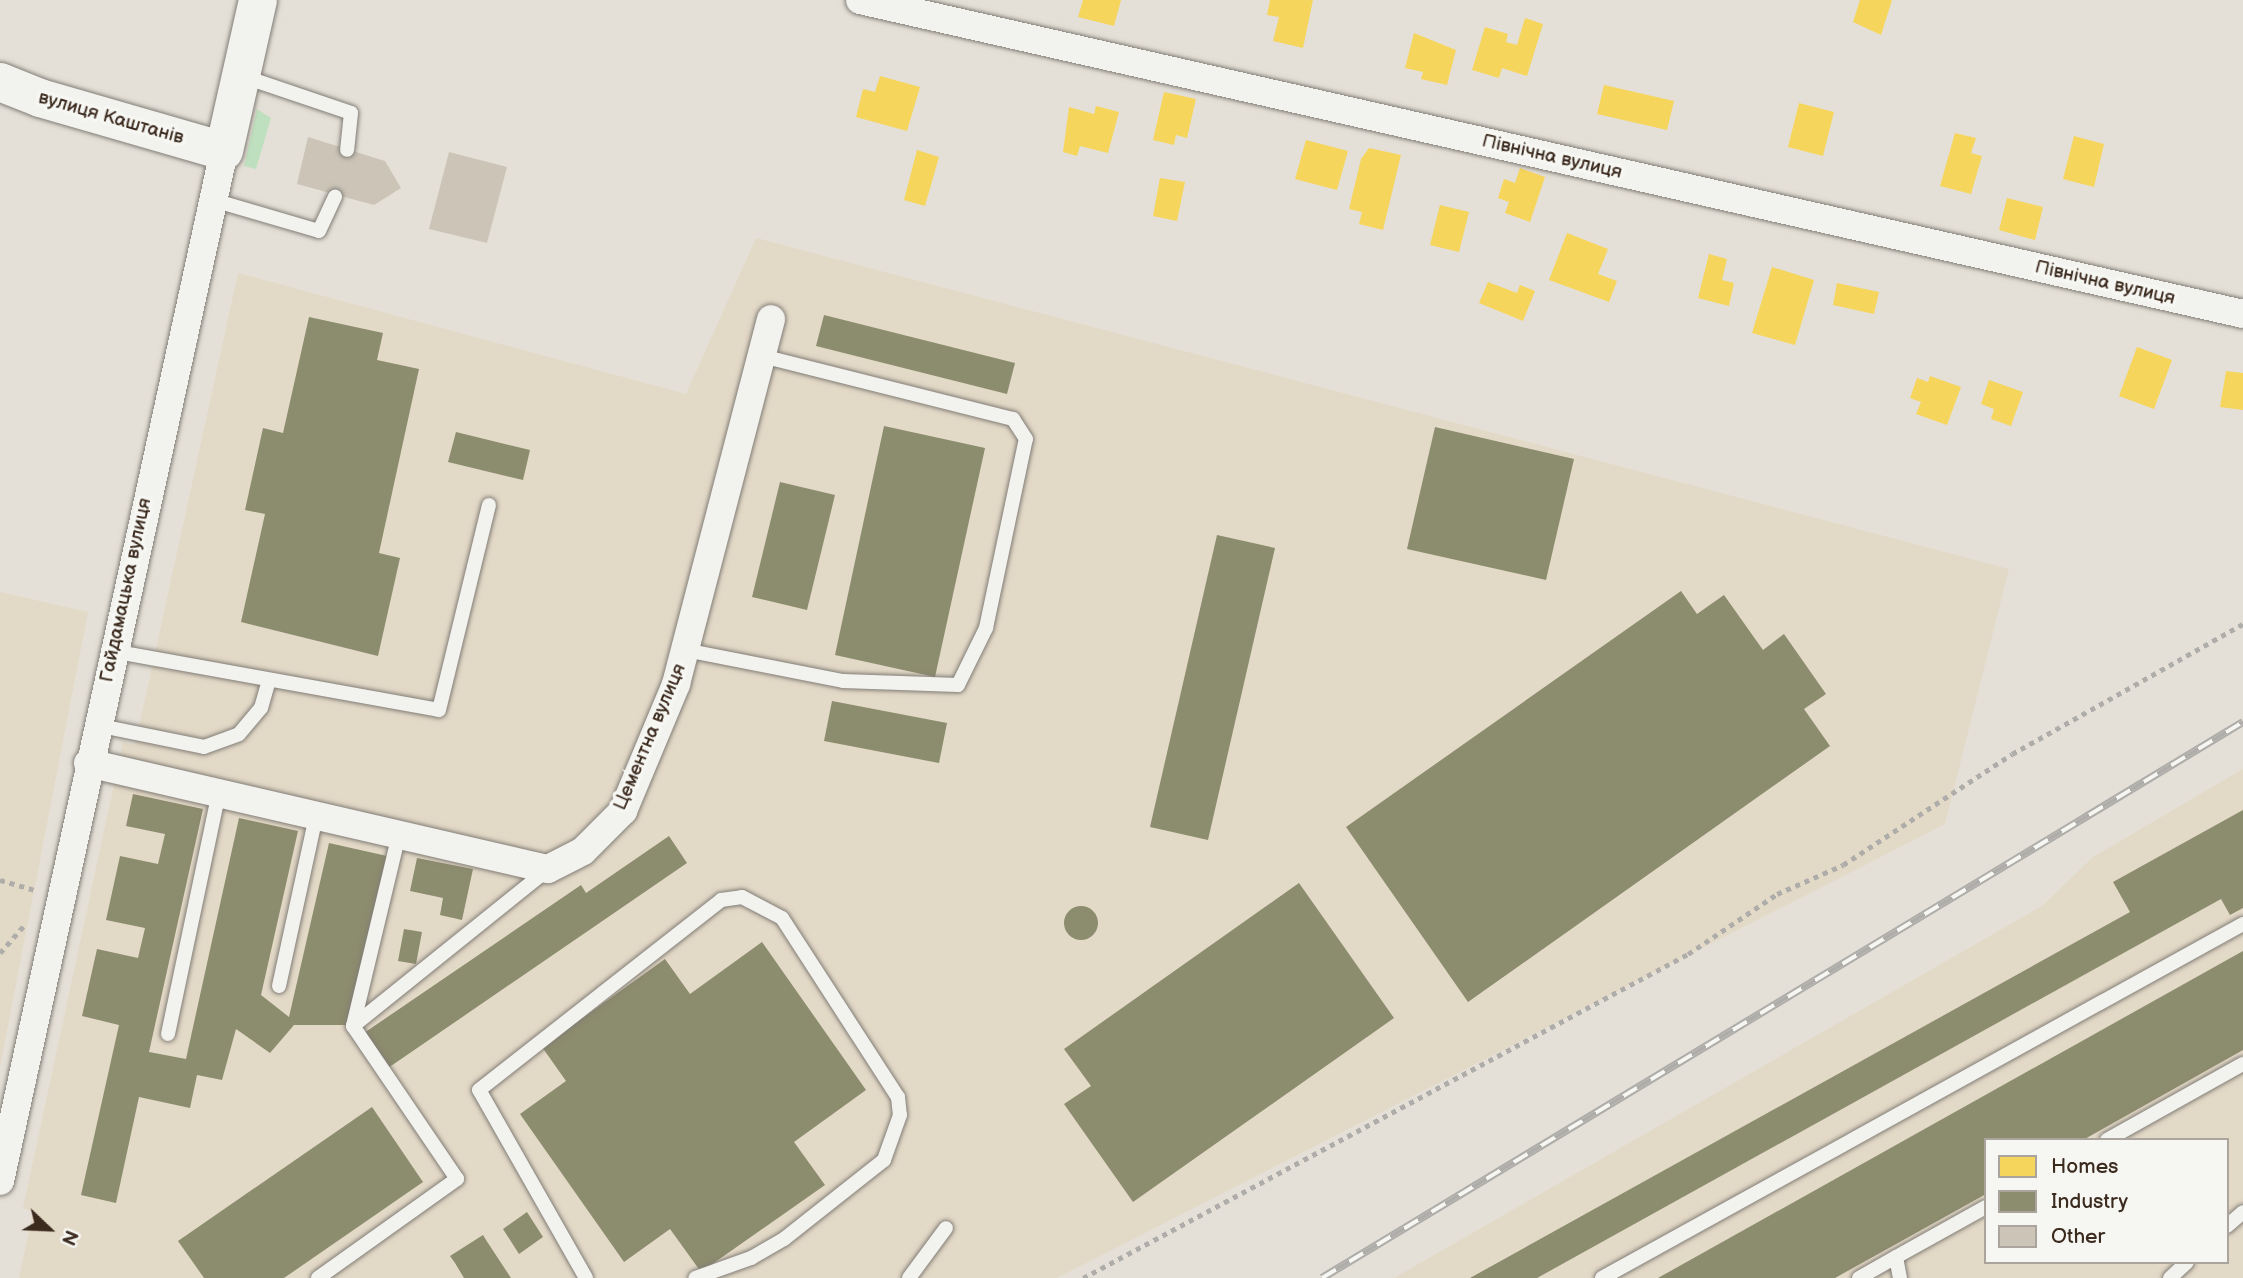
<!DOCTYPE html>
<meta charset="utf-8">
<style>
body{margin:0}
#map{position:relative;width:2243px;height:1278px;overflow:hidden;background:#e4e0d7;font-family:"Balsamiq Sans",sans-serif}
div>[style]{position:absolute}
.built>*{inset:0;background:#e3d9c7}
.green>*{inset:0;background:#bfe0be}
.homes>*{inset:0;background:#f6d55c}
.industry>*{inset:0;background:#8c8c6e}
.round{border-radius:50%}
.building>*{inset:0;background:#cbc4b7}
.path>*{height:4.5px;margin-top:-2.25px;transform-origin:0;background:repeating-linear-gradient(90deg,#afadaa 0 5px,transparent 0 10px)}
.roads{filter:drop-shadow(0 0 2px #827d76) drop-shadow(0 0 2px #827d76)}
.lane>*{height:14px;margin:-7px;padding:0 7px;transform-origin:7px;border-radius:7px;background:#f2f2ef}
.street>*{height:28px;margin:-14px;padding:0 14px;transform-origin:14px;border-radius:14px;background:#f2f2ef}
.secondary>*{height:38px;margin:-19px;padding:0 19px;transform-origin:19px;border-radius:19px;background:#f2f2ef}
.rail>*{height:8px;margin-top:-4px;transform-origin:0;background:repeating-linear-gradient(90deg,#f6f6f2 0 16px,#afadaa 0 32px);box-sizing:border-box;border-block:2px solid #afadaa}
span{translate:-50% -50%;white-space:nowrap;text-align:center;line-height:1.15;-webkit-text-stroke:7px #f6f6f2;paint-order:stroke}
.street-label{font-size:19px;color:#3b2a1e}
.legend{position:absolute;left:1984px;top:1138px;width:245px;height:126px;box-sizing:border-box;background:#f6f6f2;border:2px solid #aba49d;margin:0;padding:9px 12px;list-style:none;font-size:21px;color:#3b2a1e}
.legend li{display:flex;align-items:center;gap:14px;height:35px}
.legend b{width:35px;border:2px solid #aba49d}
.north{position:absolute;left:14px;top:1194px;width:70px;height:70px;-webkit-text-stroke:5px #f6f6f2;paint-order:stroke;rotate:113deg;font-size:19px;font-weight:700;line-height:28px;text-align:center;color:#3b2a1e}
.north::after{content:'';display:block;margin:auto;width:24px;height:32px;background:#3b2a1e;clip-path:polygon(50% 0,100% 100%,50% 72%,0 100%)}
</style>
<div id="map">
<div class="built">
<div style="clip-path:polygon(756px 238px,2009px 569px,1945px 824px,1057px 1278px,19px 1278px,33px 1212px,23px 1208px,123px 742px,135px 745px,238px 273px,686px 394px)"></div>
<div style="clip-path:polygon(0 592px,88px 612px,0 1067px)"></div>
<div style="clip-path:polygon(evenodd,2243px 769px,2243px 1278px,1394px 1278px,2042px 906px,2093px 857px,2243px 769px,1986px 1140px,2227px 1140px,2227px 1262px,1986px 1262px,1986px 1140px)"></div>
</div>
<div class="green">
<div style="clip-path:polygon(257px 109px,271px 118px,256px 169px,244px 166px)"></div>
</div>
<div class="homes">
<div style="clip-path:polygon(1083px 0,1121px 0,1114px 26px,1078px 17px)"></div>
<div style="clip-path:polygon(1270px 0,1313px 0,1303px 48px,1273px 41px,1279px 17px,1267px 15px)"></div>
<div style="clip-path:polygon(1860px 0,1892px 0,1881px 35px,1853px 22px)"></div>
<div style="clip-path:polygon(1525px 18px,1543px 24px,1527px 76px,1502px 68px,1499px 78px,1472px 70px,1485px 27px,1508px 34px,1506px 42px,1517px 45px)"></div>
<div style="clip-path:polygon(1414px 33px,1456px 50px,1447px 85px,1421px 79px,1423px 72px,1405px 68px)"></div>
<div style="clip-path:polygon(880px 76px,920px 87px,907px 131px,856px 117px,863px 89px,875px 92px)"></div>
<div style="clip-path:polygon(1604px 85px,1674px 101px,1667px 130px,1597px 114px)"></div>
<div style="clip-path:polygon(1164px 92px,1196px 99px,1187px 138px,1176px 135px,1174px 145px,1153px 140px)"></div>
<div style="clip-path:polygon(1799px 103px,1834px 112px,1823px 156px,1788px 147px)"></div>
<div style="clip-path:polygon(1096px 106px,1119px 112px,1108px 153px,1080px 146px,1077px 156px,1063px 152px,1069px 107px,1094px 114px)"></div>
<div style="clip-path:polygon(1955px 133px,1976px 138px,1971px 153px,1982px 156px,1971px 194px,1940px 186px)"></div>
<div style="clip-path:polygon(2074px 136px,2104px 144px,2094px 187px,2063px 179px)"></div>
<div style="clip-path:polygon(1306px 140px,1348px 151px,1337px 190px,1295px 179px)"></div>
<div style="clip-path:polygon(1369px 148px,1401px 155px,1383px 230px,1359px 224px,1362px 212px,1349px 209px,1361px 159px)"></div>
<div style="clip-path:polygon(917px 150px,939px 157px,925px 206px,904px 200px)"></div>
<div style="clip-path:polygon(1520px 168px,1545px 177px,1530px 222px,1505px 213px,1509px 202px,1498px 198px,1504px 179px,1515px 183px)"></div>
<div style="clip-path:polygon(1160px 178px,1185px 182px,1177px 221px,1153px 216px)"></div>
<div style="clip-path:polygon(2007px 198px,2043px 207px,2035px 240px,1999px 230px)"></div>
<div style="clip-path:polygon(1440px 205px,1469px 212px,1459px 252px,1430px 245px)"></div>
<div style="clip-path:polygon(1567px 233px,1608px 249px,1598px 274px,1617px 281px,1609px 302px,1549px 280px)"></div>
<div style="clip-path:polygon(1709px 254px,1727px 259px,1722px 280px,1734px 283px,1729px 306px,1698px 298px)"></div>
<div style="clip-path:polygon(1772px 267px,1814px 280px,1795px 345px,1752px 333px)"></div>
<div style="clip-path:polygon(1488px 282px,1517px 293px,1520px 285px,1535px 291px,1523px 321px,1479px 303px)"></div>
<div style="clip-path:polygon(1837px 283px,1879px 292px,1874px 314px,1833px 305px)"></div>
<div style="clip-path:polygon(2137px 347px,2172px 360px,2154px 409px,2119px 396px)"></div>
<div style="clip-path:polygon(2226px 371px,2243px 373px,2243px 410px,2220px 407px)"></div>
<div style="clip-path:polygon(1930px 376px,1961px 387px,1947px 425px,1916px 414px,1921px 402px,1910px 398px,1917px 378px,1928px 382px)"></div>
<div style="clip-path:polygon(1989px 380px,2023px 392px,2011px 426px,1991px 419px,1994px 409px,1981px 404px)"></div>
</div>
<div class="industry">
<div style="clip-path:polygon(824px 315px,1015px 363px,1007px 394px,816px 346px)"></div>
<div style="clip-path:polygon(309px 317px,383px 333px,377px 360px,419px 369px,379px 553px,400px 558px,378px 656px,241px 622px,265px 514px,245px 510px,263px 428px,283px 433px)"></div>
<div style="clip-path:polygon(884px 426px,985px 448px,935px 677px,835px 655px)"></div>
<div style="clip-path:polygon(1435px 427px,1574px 459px,1546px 580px,1407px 549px)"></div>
<div style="clip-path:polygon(456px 432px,530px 450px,523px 480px,448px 462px)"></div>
<div style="clip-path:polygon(780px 482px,835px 495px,807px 610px,752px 597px)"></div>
<div style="clip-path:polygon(1217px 535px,1275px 548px,1208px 840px,1150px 827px)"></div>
<div style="clip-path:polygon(1681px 591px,1697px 614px,1724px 595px,1763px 650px,1784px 634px,1826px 694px,1804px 709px,1830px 746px,1468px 1002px,1346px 827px)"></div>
<div style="clip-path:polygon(832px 701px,947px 723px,939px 763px,824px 741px)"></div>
<div style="clip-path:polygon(133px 794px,203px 809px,149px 1052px,186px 1059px,239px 818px,298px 831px,261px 995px,289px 1017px,329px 843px,387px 856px,347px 1025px,294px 1025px,270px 1053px,236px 1029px,222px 1080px,197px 1075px,190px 1108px,139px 1097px,116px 1203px,81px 1195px,119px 1025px,82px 1016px,97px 949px,138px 958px,145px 928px,106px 920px,120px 856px,158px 864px,165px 834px,126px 826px)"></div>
<div style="clip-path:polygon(2243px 810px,2243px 908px,2230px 915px,2221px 899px,1537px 1278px,1470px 1278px,2130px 912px,2113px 882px)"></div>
<div style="clip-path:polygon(669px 836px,687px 863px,388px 1068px,364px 1033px,581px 885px,586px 893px)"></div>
<div style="clip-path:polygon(417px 858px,473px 869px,462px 920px,440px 915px,443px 898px,410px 891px)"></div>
<div style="clip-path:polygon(1299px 883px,1394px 1018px,1133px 1202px,1064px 1104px,1091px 1086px,1064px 1049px)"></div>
<div class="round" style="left:1064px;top:906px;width:34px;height:34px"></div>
<div style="clip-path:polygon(404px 929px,422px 932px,416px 964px,398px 961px)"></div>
<div style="clip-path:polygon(762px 942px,866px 1090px,794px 1142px,825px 1185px,701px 1272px,670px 1229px,624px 1262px,520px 1114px,566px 1081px,542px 1047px,665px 959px,690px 994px)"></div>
<div style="clip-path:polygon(2243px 951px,2243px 1050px,2083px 1140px,1986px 1140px,1986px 1194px,1835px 1278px,1658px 1278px)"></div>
<div style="clip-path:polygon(372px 1107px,423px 1182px,284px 1278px,204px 1278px,178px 1241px)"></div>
<div style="clip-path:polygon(527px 1212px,543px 1237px,519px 1254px,503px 1229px)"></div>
<div style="clip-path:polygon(483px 1235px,486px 1240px,511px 1278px,464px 1278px,455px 1263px,450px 1256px)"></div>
</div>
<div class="building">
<div style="clip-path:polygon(308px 137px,385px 161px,401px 188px,374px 205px,297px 184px)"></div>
<div style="clip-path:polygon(449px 152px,507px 167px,487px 243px,429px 229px)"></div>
</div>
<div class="path">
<div style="left:0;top:880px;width:35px;rotate:16deg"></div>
<div style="left:0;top:953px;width:37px;rotate:-49deg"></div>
<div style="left:1083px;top:1278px;width:686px;rotate:-28.17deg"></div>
<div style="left:1688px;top:954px;width:107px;rotate:-34deg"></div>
<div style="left:1777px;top:894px;width:72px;rotate:-23.7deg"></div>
<div style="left:1843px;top:865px;width:202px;rotate:-33.3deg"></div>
<div style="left:2012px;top:754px;width:265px;rotate:-29.4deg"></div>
</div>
<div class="roads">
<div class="lane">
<div style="left:242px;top:76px;width:115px;rotate:18.7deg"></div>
<div style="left:351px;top:113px;width:37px;rotate:96deg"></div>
<div style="left:213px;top:200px;width:110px;rotate:16.3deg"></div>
<div style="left:319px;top:231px;width:38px;rotate:-65deg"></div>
<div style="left:685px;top:650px;width:161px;rotate:11.1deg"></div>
<div style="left:843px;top:681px;width:115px;rotate:2deg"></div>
<div style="left:958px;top:685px;width:64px;rotate:-63.8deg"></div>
<div style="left:986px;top:628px;width:193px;rotate:-78.1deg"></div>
<div style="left:1026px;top:439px;width:24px;rotate:-123deg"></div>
<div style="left:1013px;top:419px;width:259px;rotate:-165.9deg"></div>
<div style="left:112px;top:651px;width:332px;rotate:10.2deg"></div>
<div style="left:439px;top:710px;width:211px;rotate:-76.3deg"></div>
<div style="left:96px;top:725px;width:110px;rotate:11.5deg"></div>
<div style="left:204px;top:747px;width:37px;rotate:-20deg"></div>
<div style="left:239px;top:734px;width:34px;rotate:-50deg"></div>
<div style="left:261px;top:708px;width:29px;rotate:-74deg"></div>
<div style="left:279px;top:986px;width:174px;rotate:-77.7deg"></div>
<div style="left:353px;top:1026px;width:196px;rotate:-76.5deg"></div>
<div style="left:168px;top:1034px;width:246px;rotate:-78.1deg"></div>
<div style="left:2107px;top:1140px;width:156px;rotate:-29.2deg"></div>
<div style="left:2227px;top:1226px;width:21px;rotate:-41deg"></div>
<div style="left:318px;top:1278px;width:171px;rotate:-35.5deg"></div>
<div style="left:457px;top:1179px;width:185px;rotate:-124.2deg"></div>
<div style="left:353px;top:1026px;width:249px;rotate:-38.8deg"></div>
<div style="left:586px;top:1278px;width:216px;rotate:-119.6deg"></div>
<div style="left:479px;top:1090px;width:308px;rotate:-38.1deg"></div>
<div style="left:721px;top:900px;width:21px;rotate:-8deg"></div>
<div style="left:742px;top:897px;width:45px;rotate:27.7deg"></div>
<div style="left:782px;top:918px;width:213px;rotate:57.1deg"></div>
<div style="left:898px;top:1097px;width:18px;rotate:84deg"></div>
<div style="left:900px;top:1115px;width:48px;rotate:109.6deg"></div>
<div style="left:884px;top:1160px;width:127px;rotate:141.7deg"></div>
<div style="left:784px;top:1239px;width:38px;rotate:150deg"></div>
<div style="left:751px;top:1258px;width:59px;rotate:160.3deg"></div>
<div style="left:909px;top:1278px;width:62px;rotate:-53.5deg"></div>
<div style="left:1602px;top:1278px;width:732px;rotate:-28.91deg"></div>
<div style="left:1859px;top:1278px;width:43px;rotate:-29.6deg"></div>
<div style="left:1900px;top:1278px;width:21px;rotate:-101deg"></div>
<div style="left:1896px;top:1257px;width:103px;rotate:-29.1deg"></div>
<div style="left:2170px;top:1278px;width:23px;rotate:-43deg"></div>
</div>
<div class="street">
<div style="left:860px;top:0;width:1418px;rotate:12.79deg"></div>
<div style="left:88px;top:763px;width:472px;rotate:13deg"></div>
<div style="left:548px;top:869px;width:39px;rotate:-27deg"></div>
<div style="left:583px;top:851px;width:57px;rotate:-45deg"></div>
<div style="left:623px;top:811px;width:138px;rotate:-67.3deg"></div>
<div style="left:676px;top:684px;width:377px;rotate:-75.4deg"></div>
<div style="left:0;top:1181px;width:1054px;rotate:-77.73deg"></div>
</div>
<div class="secondary">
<div style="left:0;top:82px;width:43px;rotate:21.8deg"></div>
<div style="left:40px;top:98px;width:191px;rotate:16.1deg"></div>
<div style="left:224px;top:151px;width:155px;rotate:-77.3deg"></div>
</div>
</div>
<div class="rail">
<div style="left:1322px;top:1278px;width:1076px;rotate:-31.12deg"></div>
</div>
<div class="street-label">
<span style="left:111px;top:118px;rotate:16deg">вулиця Каштанів</span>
<span style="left:1552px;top:157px;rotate:13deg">Північна вулиця</span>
<span style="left:2105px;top:283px;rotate:13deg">Північна вулиця</span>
<span style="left:126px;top:590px;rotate:-78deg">Гайдамацька вулиця</span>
<span style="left:650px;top:737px;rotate:-67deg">Цементна вулиця</span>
</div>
<ul class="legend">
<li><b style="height:19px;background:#f6d55c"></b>Homes</li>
<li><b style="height:19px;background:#8c8c6e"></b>Industry</li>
<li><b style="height:19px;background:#cbc4b7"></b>Other</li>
</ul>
<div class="north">N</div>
</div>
